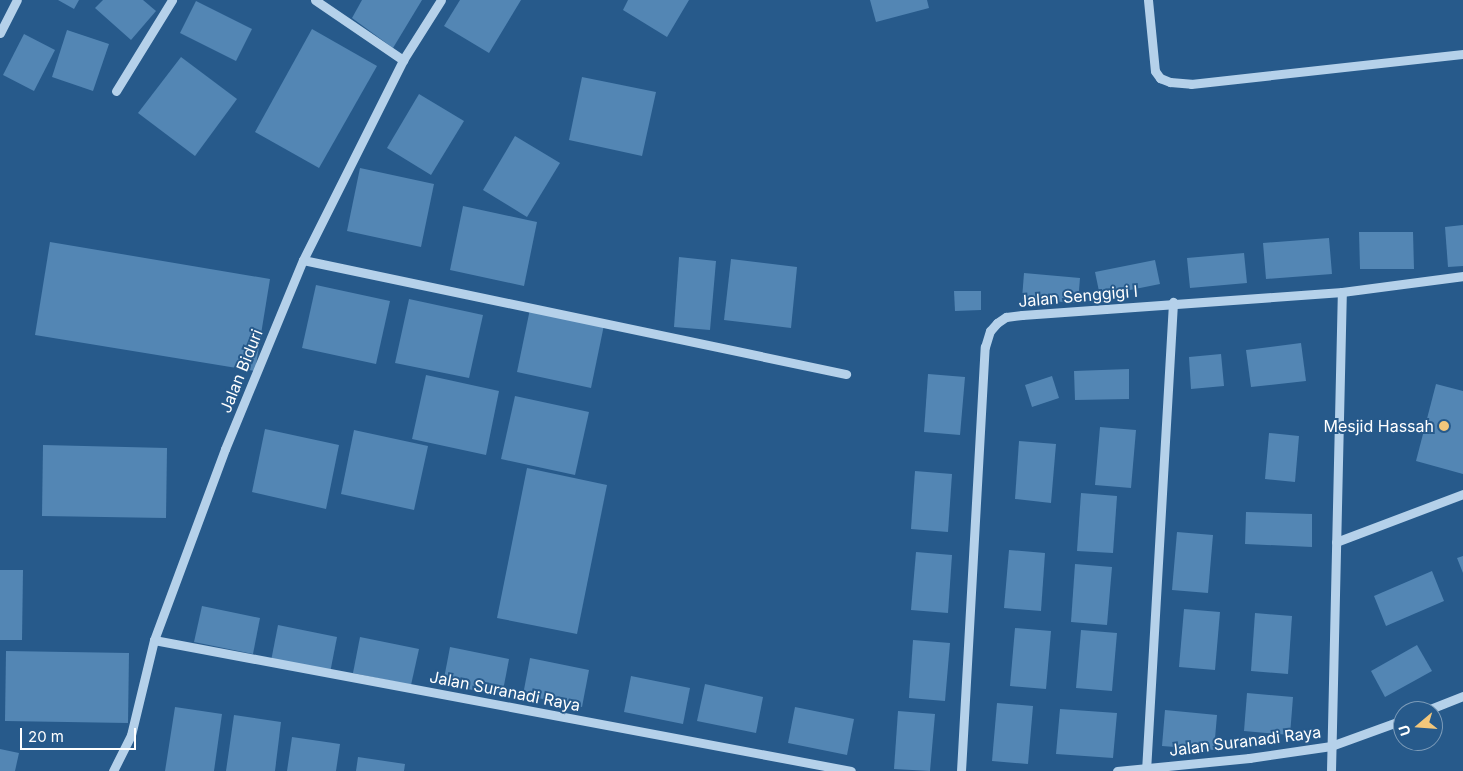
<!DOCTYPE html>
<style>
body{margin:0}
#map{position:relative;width:1463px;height:771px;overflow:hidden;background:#275a8b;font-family:Inter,sans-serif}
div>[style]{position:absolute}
.building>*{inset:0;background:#5386b4}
.minor>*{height:9px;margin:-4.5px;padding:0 4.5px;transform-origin:4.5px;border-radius:4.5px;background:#b5d1ea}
.dots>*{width:14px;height:14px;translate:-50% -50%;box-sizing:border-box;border:2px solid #275a8b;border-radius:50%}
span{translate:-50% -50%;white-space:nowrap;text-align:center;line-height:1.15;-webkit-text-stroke:4px #275a8b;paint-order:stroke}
.street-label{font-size:16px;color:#fff}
.poi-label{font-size:16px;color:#fff}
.right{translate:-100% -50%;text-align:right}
.north{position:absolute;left:1393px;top:701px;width:50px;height:50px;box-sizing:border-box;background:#275a8b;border:1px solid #7d9cb9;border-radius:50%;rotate:252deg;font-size:14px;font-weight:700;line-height:20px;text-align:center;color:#fff}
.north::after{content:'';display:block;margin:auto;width:18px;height:22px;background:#f3c77b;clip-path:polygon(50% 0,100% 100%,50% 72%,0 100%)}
.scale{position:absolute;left:20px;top:728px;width:116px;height:22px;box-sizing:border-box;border:2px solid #fff;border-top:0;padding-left:6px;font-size:15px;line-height:18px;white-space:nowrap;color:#fff;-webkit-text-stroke:4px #275a8b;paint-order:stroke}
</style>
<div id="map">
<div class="building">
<div style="clip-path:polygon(58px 0,79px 0,74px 9px)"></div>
<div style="clip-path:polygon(103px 0,143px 0,156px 11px,131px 40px,95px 8px)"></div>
<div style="clip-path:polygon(362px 0,422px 0,393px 48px,352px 18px)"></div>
<div style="clip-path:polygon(460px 0,521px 0,489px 53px,444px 26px)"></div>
<div style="clip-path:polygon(628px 0,689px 0,667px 37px,623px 10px)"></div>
<div style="clip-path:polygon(870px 0,927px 0,929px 8px,876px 22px)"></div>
<div style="clip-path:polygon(196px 1px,252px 29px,236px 61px,180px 33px)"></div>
<div style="clip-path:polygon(312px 29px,377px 66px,319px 168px,255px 132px)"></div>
<div style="clip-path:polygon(67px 30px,109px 44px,93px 91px,52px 77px)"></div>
<div style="clip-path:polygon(24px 34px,55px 50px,34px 91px,3px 75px)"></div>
<div style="clip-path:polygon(181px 57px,237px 99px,195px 156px,138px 113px)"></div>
<div style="clip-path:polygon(582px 77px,656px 92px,642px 156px,569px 140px)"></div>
<div style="clip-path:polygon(419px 94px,464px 121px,431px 175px,387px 148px)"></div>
<div style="clip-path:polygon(515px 136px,560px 163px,527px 217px,483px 190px)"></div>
<div style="clip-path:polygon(360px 168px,434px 184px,421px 247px,347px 231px)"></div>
<div style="clip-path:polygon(463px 206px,537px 222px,524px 286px,450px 270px)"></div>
<div style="clip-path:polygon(1463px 225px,1463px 266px,1448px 267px,1445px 227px)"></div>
<div style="clip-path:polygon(1359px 232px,1413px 232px,1414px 269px,1360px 269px)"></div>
<div style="clip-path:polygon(1329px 238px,1332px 274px,1266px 279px,1263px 243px)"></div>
<div style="clip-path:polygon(50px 242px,270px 279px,255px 371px,35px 335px)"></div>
<div style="clip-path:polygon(1244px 253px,1247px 283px,1190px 288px,1187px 258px)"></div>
<div style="clip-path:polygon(679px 257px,716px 261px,710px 330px,674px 327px)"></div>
<div style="clip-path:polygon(731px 259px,797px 267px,791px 328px,724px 320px)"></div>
<div style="clip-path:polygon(1155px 260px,1160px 284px,1100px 296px,1095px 272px)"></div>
<div style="clip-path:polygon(1024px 273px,1080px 278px,1078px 303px,1022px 299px)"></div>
<div style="clip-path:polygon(316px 285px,390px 301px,376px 364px,302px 348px)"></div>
<div style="clip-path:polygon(954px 291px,981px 291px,981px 310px,955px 311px)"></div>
<div style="clip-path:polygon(409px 299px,483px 315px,469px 378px,395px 363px)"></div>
<div style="clip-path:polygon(530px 309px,604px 325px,591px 388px,517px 372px)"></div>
<div style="clip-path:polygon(1301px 343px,1306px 381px,1251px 387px,1246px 350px)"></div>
<div style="clip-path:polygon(1221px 354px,1224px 386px,1191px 389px,1189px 357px)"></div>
<div style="clip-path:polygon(1129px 369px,1129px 399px,1075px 400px,1074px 371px)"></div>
<div style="clip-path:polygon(928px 374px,965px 377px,960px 435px,924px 432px)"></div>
<div style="clip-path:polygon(426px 375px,499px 391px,486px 455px,412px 439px)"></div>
<div style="clip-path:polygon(1052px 376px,1059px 398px,1032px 407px,1025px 385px)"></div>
<div style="clip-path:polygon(1436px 384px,1463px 391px,1463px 474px,1416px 461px)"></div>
<div style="clip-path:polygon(515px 396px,589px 412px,575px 475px,501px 459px)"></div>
<div style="clip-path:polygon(1100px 427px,1136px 430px,1131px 488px,1095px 485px)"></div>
<div style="clip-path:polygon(265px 429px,339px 445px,326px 509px,252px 492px)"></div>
<div style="clip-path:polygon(354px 430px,428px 446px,414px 510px,341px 494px)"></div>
<div style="clip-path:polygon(1269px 433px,1299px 436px,1295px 482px,1265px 479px)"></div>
<div style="clip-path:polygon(1019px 441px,1056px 444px,1051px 503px,1015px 499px)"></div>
<div style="clip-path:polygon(43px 445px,167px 448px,166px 518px,42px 516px)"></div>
<div style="clip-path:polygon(527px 468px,607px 485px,577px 634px,497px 618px)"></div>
<div style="clip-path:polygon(915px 471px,952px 474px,948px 532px,911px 529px)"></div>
<div style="clip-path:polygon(1081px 493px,1117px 496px,1113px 553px,1077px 551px)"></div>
<div style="clip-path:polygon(1246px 512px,1312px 514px,1312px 547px,1245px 544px)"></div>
<div style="clip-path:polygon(1177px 532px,1213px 535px,1208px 593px,1172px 590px)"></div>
<div style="clip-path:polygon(1009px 550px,1045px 553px,1041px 611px,1004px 608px)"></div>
<div style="clip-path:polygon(916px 552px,952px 555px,948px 613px,911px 610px)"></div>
<div style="clip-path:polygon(1463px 556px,1463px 573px,1457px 558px)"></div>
<div style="clip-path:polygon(1075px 564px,1112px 567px,1107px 625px,1071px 622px)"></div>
<div style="clip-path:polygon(0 570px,23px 570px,22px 640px,0 640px)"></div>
<div style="clip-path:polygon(1432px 571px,1444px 601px,1386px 626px,1374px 596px)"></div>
<div style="clip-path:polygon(202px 606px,260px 618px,253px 654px,194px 642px)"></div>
<div style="clip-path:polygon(1184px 609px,1220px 612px,1215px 670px,1179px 667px)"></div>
<div style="clip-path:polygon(1255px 613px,1292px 616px,1288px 674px,1251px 671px)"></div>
<div style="clip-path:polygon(278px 625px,337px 637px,330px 673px,271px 661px)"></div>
<div style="clip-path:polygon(1015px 628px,1051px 631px,1046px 689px,1010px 686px)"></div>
<div style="clip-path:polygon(1081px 630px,1117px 633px,1112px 691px,1076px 688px)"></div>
<div style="clip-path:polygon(360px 637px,419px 649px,411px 685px,353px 673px)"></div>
<div style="clip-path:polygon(913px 640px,950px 643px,945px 701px,909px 698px)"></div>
<div style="clip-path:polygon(1417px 645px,1432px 671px,1385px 697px,1371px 671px)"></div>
<div style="clip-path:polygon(450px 647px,509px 659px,502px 696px,443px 684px)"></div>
<div style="clip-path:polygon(6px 651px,129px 653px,128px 723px,5px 721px)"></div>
<div style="clip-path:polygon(530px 658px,589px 670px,582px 707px,523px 695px)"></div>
<div style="clip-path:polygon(631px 676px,690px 688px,683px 724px,624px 712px)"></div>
<div style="clip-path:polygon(705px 684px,763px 697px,756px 733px,697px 721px)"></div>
<div style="clip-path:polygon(1247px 693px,1293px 697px,1290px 735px,1244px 731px)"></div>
<div style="clip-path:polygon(997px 703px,1033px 706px,1028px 764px,992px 761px)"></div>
<div style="clip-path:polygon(175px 707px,222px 714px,214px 771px,165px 771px)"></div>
<div style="clip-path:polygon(795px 707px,854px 719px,847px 755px,788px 743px)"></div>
<div style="clip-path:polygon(1060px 709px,1117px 713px,1113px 758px,1056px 754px)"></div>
<div style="clip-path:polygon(1165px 710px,1217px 715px,1214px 750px,1162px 746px)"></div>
<div style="clip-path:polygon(898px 711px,935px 714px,930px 771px,894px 769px)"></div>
<div style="clip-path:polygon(234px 715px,281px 722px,275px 771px,226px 771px)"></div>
<div style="clip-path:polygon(292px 737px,340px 744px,336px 771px,287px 771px)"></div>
<div style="clip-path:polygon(0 749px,19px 753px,15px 771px,0 771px)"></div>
<div style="clip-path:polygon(358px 757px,405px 764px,404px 771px,356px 771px)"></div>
</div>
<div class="minor">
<div style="left:315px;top:0;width:107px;rotate:34.3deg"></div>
<div style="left:1148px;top:0;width:71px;rotate:84.4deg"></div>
<div style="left:1155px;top:71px;width:9px;rotate:54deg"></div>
<div style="left:1160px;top:78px;width:11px;rotate:22deg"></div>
<div style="left:1170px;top:82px;width:21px;rotate:5deg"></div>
<div style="left:1191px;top:84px;width:274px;rotate:-6.3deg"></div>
<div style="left:0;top:33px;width:37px;rotate:-63deg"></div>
<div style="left:116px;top:91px;width:107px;rotate:-58.4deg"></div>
<div style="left:303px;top:260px;width:555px;rotate:11.86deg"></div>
<div style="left:1336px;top:542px;width:136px;rotate:-20.7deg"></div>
<div style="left:154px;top:640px;width:709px;rotate:10.64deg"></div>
<div style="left:1425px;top:711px;width:41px;rotate:-21.5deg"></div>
<div style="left:113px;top:771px;width:40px;rotate:-63.4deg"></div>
<div style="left:131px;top:735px;width:98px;rotate:-76.4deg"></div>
<div style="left:154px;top:640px;width:204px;rotate:-69.6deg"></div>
<div style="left:225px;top:449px;width:204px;rotate:-67.6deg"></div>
<div style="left:303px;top:260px;width:224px;rotate:-63.4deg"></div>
<div style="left:403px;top:60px;width:71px;rotate:-57.7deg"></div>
<div style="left:961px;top:771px;width:425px;rotate:-86.8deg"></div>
<div style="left:985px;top:347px;width:17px;rotate:-73deg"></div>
<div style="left:990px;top:331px;width:11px;rotate:-49deg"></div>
<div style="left:997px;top:323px;width:11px;rotate:-34deg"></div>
<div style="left:1006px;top:317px;width:16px;rotate:-7deg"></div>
<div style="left:1022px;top:315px;width:321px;rotate:-4.1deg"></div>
<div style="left:1342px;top:292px;width:122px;rotate:-7.5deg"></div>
<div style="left:1117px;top:771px;width:133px;rotate:-5.6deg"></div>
<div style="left:1249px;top:758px;width:83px;rotate:-8.3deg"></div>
<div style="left:1331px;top:746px;width:77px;rotate:-19.9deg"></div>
<div style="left:1146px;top:771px;width:470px;rotate:-86.7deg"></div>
<div style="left:1331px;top:771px;width:479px;rotate:-88.7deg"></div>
</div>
<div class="dots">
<div style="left:1444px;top:426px;background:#f3c77b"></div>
</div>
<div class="street-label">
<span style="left:1078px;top:296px;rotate:-5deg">Jalan Senggigi I</span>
<span style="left:241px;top:371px;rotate:-68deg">Jalan Biduri</span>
<span style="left:505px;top:691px;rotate:11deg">Jalan Suranadi Raya</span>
<span style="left:1245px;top:741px;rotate:-7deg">Jalan Suranadi Raya</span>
</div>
<div class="poi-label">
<span class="right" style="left:1434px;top:426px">Mesjid Hassah</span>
</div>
<div class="north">U</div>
<div class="scale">20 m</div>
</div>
